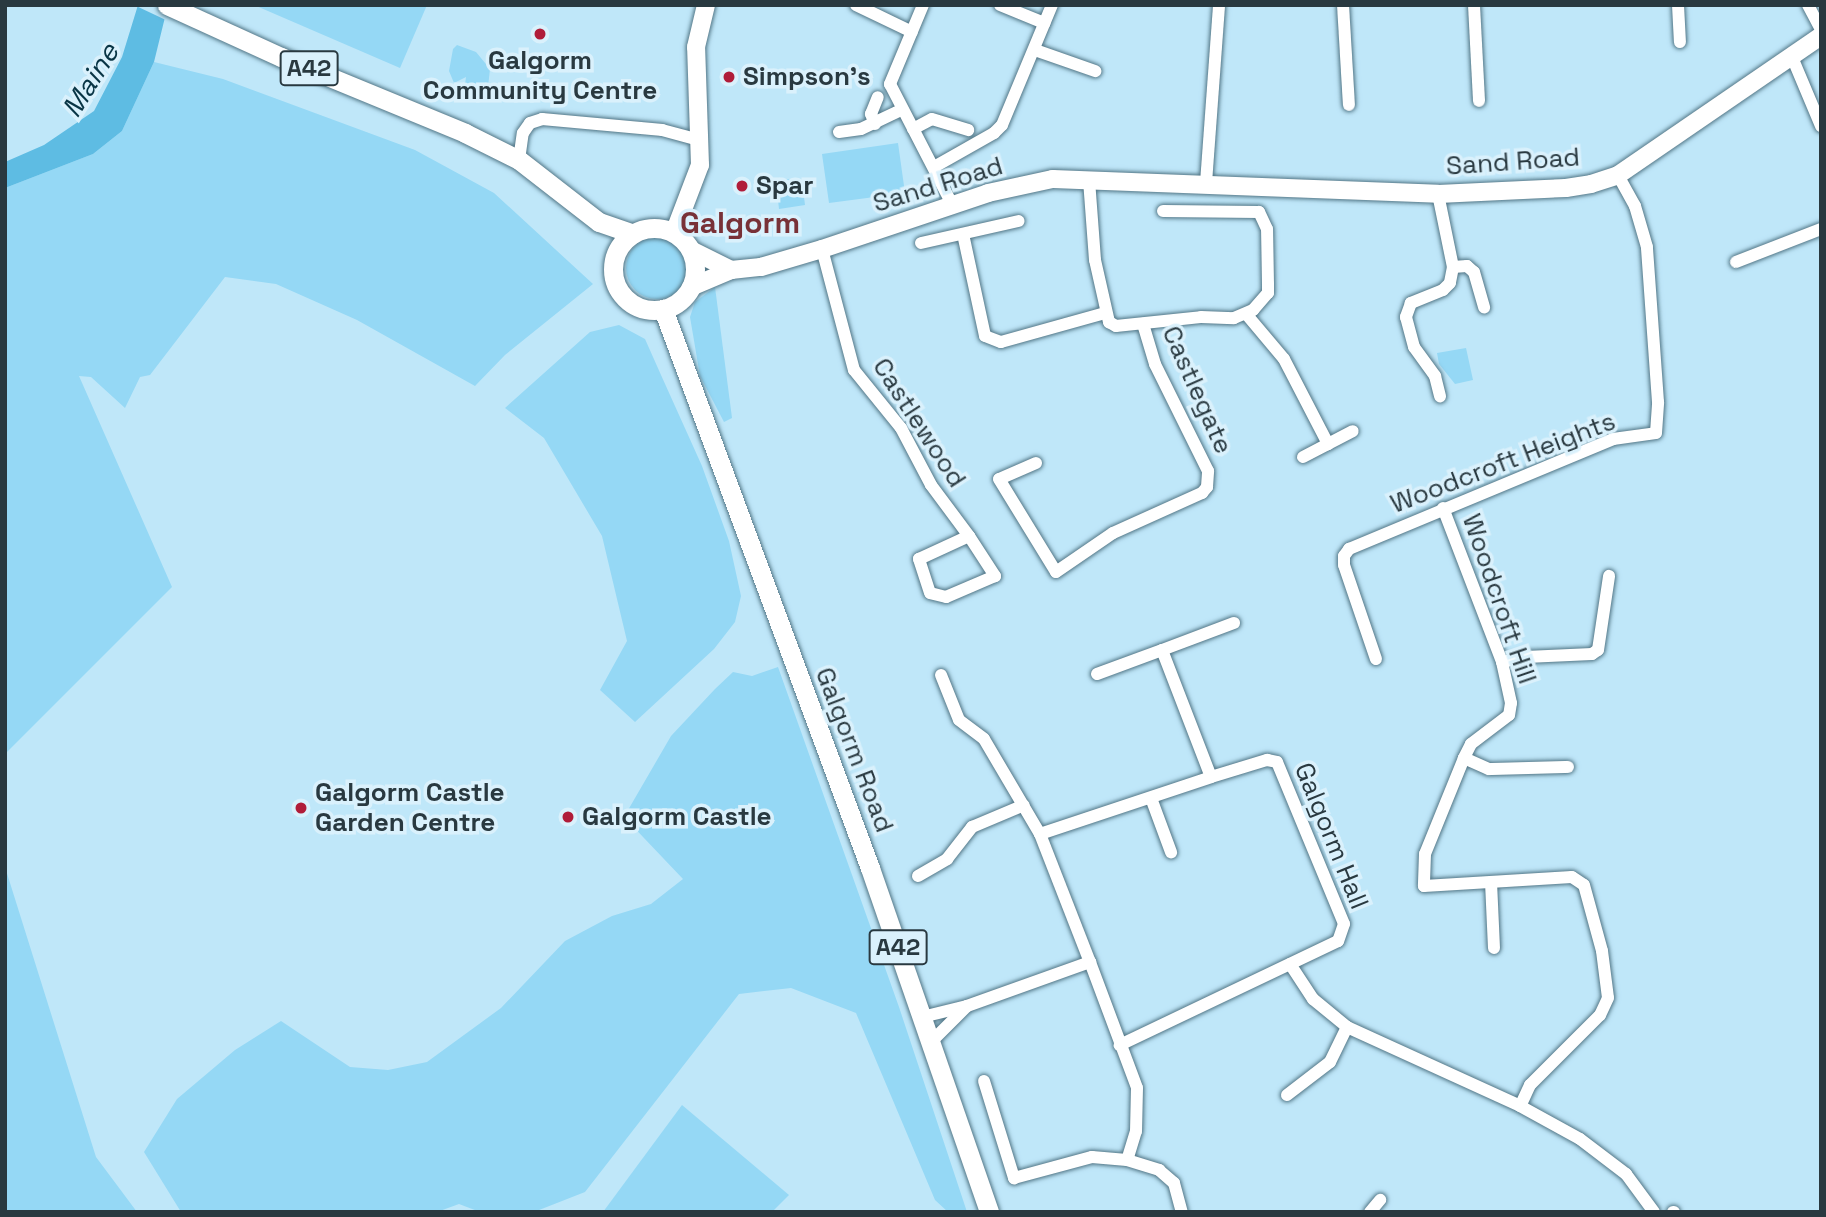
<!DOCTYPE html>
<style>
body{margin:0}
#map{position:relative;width:1826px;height:1217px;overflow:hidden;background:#bfe7f9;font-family:"Space Grotesk",sans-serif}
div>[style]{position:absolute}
.green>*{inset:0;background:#95d8f5}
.round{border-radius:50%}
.water>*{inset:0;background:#5ebce3}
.pier>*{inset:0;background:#bfe7f9}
.roads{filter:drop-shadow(0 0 2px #527686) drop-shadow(0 0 2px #527686)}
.street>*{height:12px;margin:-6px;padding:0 6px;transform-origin:6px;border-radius:6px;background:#fff}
.secondary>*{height:18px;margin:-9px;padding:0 9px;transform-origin:9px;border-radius:9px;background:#fff}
.primary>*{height:19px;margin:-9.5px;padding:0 9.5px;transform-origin:9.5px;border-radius:9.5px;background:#fff}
.primary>.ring{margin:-9.5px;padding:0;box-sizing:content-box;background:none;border:19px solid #fff;border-radius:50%}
.dots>*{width:19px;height:19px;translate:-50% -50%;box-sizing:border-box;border:4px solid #daf1fc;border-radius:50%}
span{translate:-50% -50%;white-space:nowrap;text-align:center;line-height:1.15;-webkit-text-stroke:7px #daf1fc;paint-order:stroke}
.shield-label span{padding:2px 5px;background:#daf1fc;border:2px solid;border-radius:5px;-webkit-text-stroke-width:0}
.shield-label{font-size:24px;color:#293940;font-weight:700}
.poi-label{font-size:26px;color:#293940;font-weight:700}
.left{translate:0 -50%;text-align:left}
.street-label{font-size:26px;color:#293940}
.water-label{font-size:28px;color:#093545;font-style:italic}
.quarter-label{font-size:30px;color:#783137;font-weight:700}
.frame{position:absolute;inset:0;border:7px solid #293940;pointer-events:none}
</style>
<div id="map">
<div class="green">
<div style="clip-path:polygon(254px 5px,427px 5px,400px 68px)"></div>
<div style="clip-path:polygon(457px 45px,476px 52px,490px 69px,487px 96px,464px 92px,466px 77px,454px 83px,449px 71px,453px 49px)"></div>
<div style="clip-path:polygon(154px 62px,223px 79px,415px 150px,494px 193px,593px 284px,505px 355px,475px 386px,357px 320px,276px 284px,225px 277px,150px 375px,140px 377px,125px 408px,91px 377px,79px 376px,172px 587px,5px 754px,5px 188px,93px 154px,122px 131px)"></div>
<div style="clip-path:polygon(898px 143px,905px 193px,829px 203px,822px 154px)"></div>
<div style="clip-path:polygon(790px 179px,803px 189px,805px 205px,779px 209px,776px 181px)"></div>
<div class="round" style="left:626px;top:237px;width:62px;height:62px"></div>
<div style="clip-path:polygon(715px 287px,732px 418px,724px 422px,700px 376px,690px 317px,695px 302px)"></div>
<div style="clip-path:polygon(619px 325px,645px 339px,661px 375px,702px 466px,729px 541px,741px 596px,735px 622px,714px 649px,635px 722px,600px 690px,627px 641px,602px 536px,544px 438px,505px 408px,590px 332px)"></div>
<div style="clip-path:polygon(1466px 348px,1473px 380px,1455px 384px,1439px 364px,1437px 353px)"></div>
<div style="clip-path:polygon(778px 667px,899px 1007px,967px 1212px,948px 1212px,935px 1200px,856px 1013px,791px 988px,739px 994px,585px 1192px,534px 1212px,480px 1212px,459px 1204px,437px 1212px,181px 1212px,144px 1152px,177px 1099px,235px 1050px,281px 1021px,350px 1067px,388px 1070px,427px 1062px,501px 1008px,565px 941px,612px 916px,651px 904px,683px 879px,624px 817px,671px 736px,715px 689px,733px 672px,752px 676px)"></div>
<div style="clip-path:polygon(5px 867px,96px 1157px,137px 1212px,5px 1212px)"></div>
<div style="clip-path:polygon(682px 1105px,789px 1195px,772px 1212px,603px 1212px)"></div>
</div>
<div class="water">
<div style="clip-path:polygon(138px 5px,168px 5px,154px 62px,122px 131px,93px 154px,5px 188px,5px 162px,44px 145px,94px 111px,122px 57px)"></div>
</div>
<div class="pier">
<div style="clip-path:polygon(134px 5px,172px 5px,168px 21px)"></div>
</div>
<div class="roads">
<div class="street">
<div style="left:856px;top:5px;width:62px;rotate:25.7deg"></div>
<div style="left:923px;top:5px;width:86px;rotate:112.7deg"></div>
<div style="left:890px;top:84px;width:137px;rotate:62.7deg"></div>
<div style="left:1000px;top:5px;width:48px;rotate:22.2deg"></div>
<div style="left:1343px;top:5px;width:100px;rotate:86.6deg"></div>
<div style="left:1474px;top:5px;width:96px;rotate:87deg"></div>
<div style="left:1678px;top:5px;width:37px;rotate:87deg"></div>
<div style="left:1808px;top:5px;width:27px;rotate:62deg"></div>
<div style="left:1035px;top:50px;width:64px;rotate:19.3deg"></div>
<div style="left:1792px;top:57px;width:75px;rotate:67.2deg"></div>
<div style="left:875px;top:124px;width:11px;rotate:-112deg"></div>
<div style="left:871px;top:114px;width:18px;rotate:-68deg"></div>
<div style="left:913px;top:129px;width:21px;rotate:-28deg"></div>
<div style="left:932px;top:119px;width:38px;rotate:17deg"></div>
<div style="left:839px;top:132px;width:22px;rotate:-8deg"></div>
<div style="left:861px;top:129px;width:44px;rotate:-25.4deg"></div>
<div style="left:519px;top:160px;width:27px;rotate:-82deg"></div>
<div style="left:523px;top:133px;width:12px;rotate:-55deg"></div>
<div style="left:530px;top:123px;width:13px;rotate:-18deg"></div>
<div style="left:542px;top:119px;width:121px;rotate:5.2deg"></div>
<div style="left:662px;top:130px;width:38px;rotate:15deg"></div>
<div style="left:934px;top:167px;width:69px;rotate:-29.5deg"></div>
<div style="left:994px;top:133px;width:11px;rotate:-45deg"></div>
<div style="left:1002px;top:125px;width:130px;rotate:-67.4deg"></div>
<div style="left:1089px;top:180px;width:80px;rotate:85.7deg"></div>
<div style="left:1095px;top:260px;width:64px;rotate:77.3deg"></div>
<div style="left:1109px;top:322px;width:8px;rotate:30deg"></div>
<div style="left:1116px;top:326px;width:85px;rotate:-6deg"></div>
<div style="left:1201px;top:317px;width:33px;rotate:2deg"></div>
<div style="left:1234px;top:318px;width:21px;rotate:-23deg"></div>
<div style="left:1253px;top:310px;width:23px;rotate:-49deg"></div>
<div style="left:1268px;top:293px;width:9px;rotate:-90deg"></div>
<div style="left:1268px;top:284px;width:55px;rotate:-91deg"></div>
<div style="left:1267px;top:229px;width:19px;rotate:-115deg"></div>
<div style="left:1259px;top:212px;width:96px;rotate:-179.4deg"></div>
<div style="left:1206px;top:183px;width:178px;rotate:-85.8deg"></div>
<div style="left:1438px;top:194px;width:75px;rotate:78.4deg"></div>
<div style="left:1453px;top:267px;width:16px;rotate:101deg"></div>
<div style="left:1450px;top:283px;width:10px;rotate:135deg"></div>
<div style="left:1443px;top:290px;width:35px;rotate:158deg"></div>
<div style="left:1411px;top:303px;width:15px;rotate:110deg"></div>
<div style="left:1406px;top:317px;width:31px;rotate:75deg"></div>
<div style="left:1414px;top:347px;width:36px;rotate:54deg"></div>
<div style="left:1435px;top:376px;width:21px;rotate:76deg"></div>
<div style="left:963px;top:234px;width:104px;rotate:77.8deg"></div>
<div style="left:985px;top:336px;width:17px;rotate:21deg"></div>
<div style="left:1001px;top:342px;width:108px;rotate:-15.6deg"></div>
<div style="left:921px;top:243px;width:100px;rotate:-12.7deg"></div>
<div style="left:822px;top:249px;width:125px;rotate:75.2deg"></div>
<div style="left:854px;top:370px;width:75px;rotate:51deg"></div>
<div style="left:901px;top:428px;width:64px;rotate:62.2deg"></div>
<div style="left:931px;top:485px;width:64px;rotate:53.3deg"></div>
<div style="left:969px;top:536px;width:48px;rotate:57deg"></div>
<div style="left:995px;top:576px;width:53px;rotate:156.8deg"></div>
<div style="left:946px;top:597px;width:16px;rotate:-166deg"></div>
<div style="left:930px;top:593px;width:36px;rotate:-108deg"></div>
<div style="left:919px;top:559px;width:55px;rotate:-24.7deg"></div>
<div style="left:1736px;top:262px;width:91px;rotate:-21.2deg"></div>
<div style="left:1453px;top:267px;width:14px;rotate:-4deg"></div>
<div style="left:1467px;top:266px;width:9px;rotate:41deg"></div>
<div style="left:1474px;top:272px;width:37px;rotate:74deg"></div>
<div style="left:1247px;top:315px;width:57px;rotate:49.9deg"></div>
<div style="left:1284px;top:359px;width:96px;rotate:62.6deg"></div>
<div style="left:1303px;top:457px;width:56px;rotate:-27.5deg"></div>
<div style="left:1036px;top:463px;width:40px;rotate:156.6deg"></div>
<div style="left:999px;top:479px;width:109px;rotate:58.5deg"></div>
<div style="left:1056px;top:572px;width:69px;rotate:-34.4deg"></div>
<div style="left:1113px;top:533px;width:98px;rotate:-24.2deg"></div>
<div style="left:1202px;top:493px;width:8px;rotate:-50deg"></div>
<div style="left:1207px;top:487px;width:16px;rotate:-86deg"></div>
<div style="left:1208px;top:471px;width:119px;rotate:-116.4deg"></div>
<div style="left:1155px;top:364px;width:42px;rotate:-106.7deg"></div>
<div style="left:1443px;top:508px;width:165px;rotate:69deg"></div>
<div style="left:1502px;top:662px;width:42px;rotate:77.6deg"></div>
<div style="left:1511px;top:703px;width:12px;rotate:99deg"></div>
<div style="left:1509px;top:715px;width:48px;rotate:142.7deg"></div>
<div style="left:1471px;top:744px;width:16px;rotate:117deg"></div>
<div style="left:1464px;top:758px;width:104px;rotate:112.1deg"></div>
<div style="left:1425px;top:854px;width:32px;rotate:92deg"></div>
<div style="left:1424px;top:886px;width:148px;rotate:-3.5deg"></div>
<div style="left:1572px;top:877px;width:14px;rotate:34deg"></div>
<div style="left:1584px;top:885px;width:68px;rotate:74.7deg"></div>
<div style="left:1602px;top:951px;width:47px;rotate:82.7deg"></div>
<div style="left:1608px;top:998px;width:19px;rotate:115deg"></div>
<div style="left:1600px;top:1015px;width:99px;rotate:135deg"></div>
<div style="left:1530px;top:1085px;width:23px;rotate:115deg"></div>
<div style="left:1376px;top:659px;width:99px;rotate:-108.8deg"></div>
<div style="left:1344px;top:565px;width:9px;rotate:-90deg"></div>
<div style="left:1344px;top:556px;width:9px;rotate:-54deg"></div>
<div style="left:1349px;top:549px;width:286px;rotate:-22.6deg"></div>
<div style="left:1613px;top:439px;width:43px;rotate:-7.9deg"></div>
<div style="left:1656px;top:433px;width:31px;rotate:-86deg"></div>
<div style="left:1658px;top:402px;width:155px;rotate:-94.1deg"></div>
<div style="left:1647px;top:247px;width:43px;rotate:-106.3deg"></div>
<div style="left:1635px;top:206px;width:35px;rotate:-119deg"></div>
<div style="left:1502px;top:662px;width:25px;rotate:-12deg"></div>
<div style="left:1526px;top:657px;width:66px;rotate:-2.6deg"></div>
<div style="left:1592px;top:654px;width:7px;rotate:-34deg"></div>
<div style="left:1598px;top:650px;width:75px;rotate:-81.5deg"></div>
<div style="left:1097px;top:674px;width:69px;rotate:-20.3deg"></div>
<div style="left:941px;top:675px;width:48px;rotate:68.2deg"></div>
<div style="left:959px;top:720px;width:31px;rotate:37deg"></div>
<div style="left:984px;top:739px;width:110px;rotate:59.5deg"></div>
<div style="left:1040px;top:834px;width:137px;rotate:68.7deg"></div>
<div style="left:1090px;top:962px;width:134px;rotate:69.5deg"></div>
<div style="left:1137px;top:1088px;width:43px;rotate:91.3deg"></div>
<div style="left:1136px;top:1131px;width:30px;rotate:107deg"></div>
<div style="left:1464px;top:758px;width:27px;rotate:24deg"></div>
<div style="left:1489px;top:769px;width:79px;rotate:-1.5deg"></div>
<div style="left:1211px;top:777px;width:136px;rotate:-111.1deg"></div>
<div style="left:1162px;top:650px;width:77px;rotate:-20.6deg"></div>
<div style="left:1151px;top:798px;width:58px;rotate:69.7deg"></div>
<div style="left:1040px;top:834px;width:180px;rotate:-18.4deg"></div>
<div style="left:1211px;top:777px;width:59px;rotate:-16.9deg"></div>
<div style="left:1267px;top:760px;width:10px;rotate:11deg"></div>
<div style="left:1277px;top:762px;width:175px;rotate:67.5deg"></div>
<div style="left:1344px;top:924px;width:18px;rotate:109deg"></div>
<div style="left:1338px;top:941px;width:242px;rotate:154.5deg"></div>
<div style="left:918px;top:876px;width:34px;rotate:-30deg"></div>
<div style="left:947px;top:859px;width:41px;rotate:-52deg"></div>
<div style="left:972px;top:827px;width:56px;rotate:-22.9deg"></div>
<div style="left:1491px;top:882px;width:66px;rotate:87.4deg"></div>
<div style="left:1290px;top:964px;width:42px;rotate:56.7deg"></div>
<div style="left:1313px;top:999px;width:44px;rotate:39.5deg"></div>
<div style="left:1347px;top:1027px;width:190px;rotate:24.5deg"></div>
<div style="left:1520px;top:1106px;width:68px;rotate:28.8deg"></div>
<div style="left:1580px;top:1139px;width:58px;rotate:37.3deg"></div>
<div style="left:1626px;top:1174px;width:47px;rotate:53.6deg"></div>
<div style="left:922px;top:1017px;width:46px;rotate:-13.7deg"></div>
<div style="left:967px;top:1006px;width:131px;rotate:-19.7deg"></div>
<div style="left:931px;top:1042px;width:51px;rotate:-45deg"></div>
<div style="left:984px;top:1081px;width:102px;rotate:72.8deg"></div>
<div style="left:1014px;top:1178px;width:81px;rotate:-15.1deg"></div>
<div style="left:1092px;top:1157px;width:35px;rotate:5deg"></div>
<div style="left:1127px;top:1160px;width:34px;rotate:17deg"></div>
<div style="left:1159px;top:1170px;width:20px;rotate:41deg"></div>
<div style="left:1174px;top:1183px;width:30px;rotate:75deg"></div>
<div style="left:1287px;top:1095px;width:54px;rotate:-37.5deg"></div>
<div style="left:1330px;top:1062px;width:39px;rotate:-64deg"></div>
<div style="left:1370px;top:1212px;width:16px;rotate:-50deg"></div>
<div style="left:1673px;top:1212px;width:1px"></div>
</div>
<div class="secondary">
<div style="left:674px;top:233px;width:73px;rotate:-69.1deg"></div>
<div style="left:700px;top:165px;width:118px;rotate:-91.9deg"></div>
<div style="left:696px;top:47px;width:43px;rotate:-76.6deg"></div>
<div style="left:691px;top:250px;width:45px;rotate:26.6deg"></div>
<div style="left:691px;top:287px;width:43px;rotate:-23deg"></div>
<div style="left:731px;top:270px;width:30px;rotate:-6deg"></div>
<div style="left:761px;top:267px;width:64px;rotate:-16.4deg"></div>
<div style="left:822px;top:249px;width:175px;rotate:-18.6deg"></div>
<div style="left:988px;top:193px;width:66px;rotate:-12.2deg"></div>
<div style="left:1053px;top:179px;width:385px;rotate:2.2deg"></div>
<div style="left:1438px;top:194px;width:128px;rotate:-2.7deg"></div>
<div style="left:1566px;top:188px;width:25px;rotate:-9deg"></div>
<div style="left:1591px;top:184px;width:28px;rotate:-18deg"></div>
<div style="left:1618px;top:175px;width:246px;rotate:-34.4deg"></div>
</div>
<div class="primary">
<div style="left:167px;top:5px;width:125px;rotate:24.5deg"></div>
<div style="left:281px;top:57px;width:199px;rotate:22.4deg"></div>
<div style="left:465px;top:133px;width:60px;rotate:26.6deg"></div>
<div style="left:519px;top:160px;width:101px;rotate:37.8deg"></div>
<div style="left:599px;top:222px;width:36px;rotate:19deg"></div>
<div class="ring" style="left:613px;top:228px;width:63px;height:63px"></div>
<div style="left:663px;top:309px;width:596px;rotate:69.68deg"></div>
<div style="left:870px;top:868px;width:364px;rotate:70.9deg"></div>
</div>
</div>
<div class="dots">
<div style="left:540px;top:34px;background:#b01c39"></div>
<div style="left:729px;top:77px;background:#b01c39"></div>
<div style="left:742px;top:186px;background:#b01c39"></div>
<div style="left:301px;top:808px;background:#b01c39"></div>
<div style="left:568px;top:817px;background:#b01c39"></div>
</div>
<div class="shield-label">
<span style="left:309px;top:68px">A42</span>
<span style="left:898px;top:947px">A42</span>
</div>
<div class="poi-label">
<span style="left:540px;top:76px">Galgorm<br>Community Centre</span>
<span class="left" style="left:743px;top:77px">Simpson's</span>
<span class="left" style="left:756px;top:186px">Spar</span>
<span class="left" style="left:315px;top:808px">Galgorm Castle<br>Garden Centre</span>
<span class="left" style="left:582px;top:817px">Galgorm Castle</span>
</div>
<div class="street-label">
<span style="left:1513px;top:162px;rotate:-4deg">Sand Road</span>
<span style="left:938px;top:185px;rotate:-17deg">Sand Road</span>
<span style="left:1197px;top:390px;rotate:66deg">Castlegate</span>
<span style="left:919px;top:423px;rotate:57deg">Castlewood</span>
<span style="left:1503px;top:463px;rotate:-21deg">Woodcroft Heights</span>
<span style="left:1499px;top:599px;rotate:71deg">Woodcroft Hill</span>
<span style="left:854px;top:750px;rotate:69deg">Galgorm Road</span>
<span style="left:1331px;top:836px;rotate:68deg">Galgorm Hall</span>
</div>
<div class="water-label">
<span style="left:90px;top:80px;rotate:-58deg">Maine</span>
</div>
<div class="quarter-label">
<span style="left:740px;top:223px">Galgorm</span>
</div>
<div class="frame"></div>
</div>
